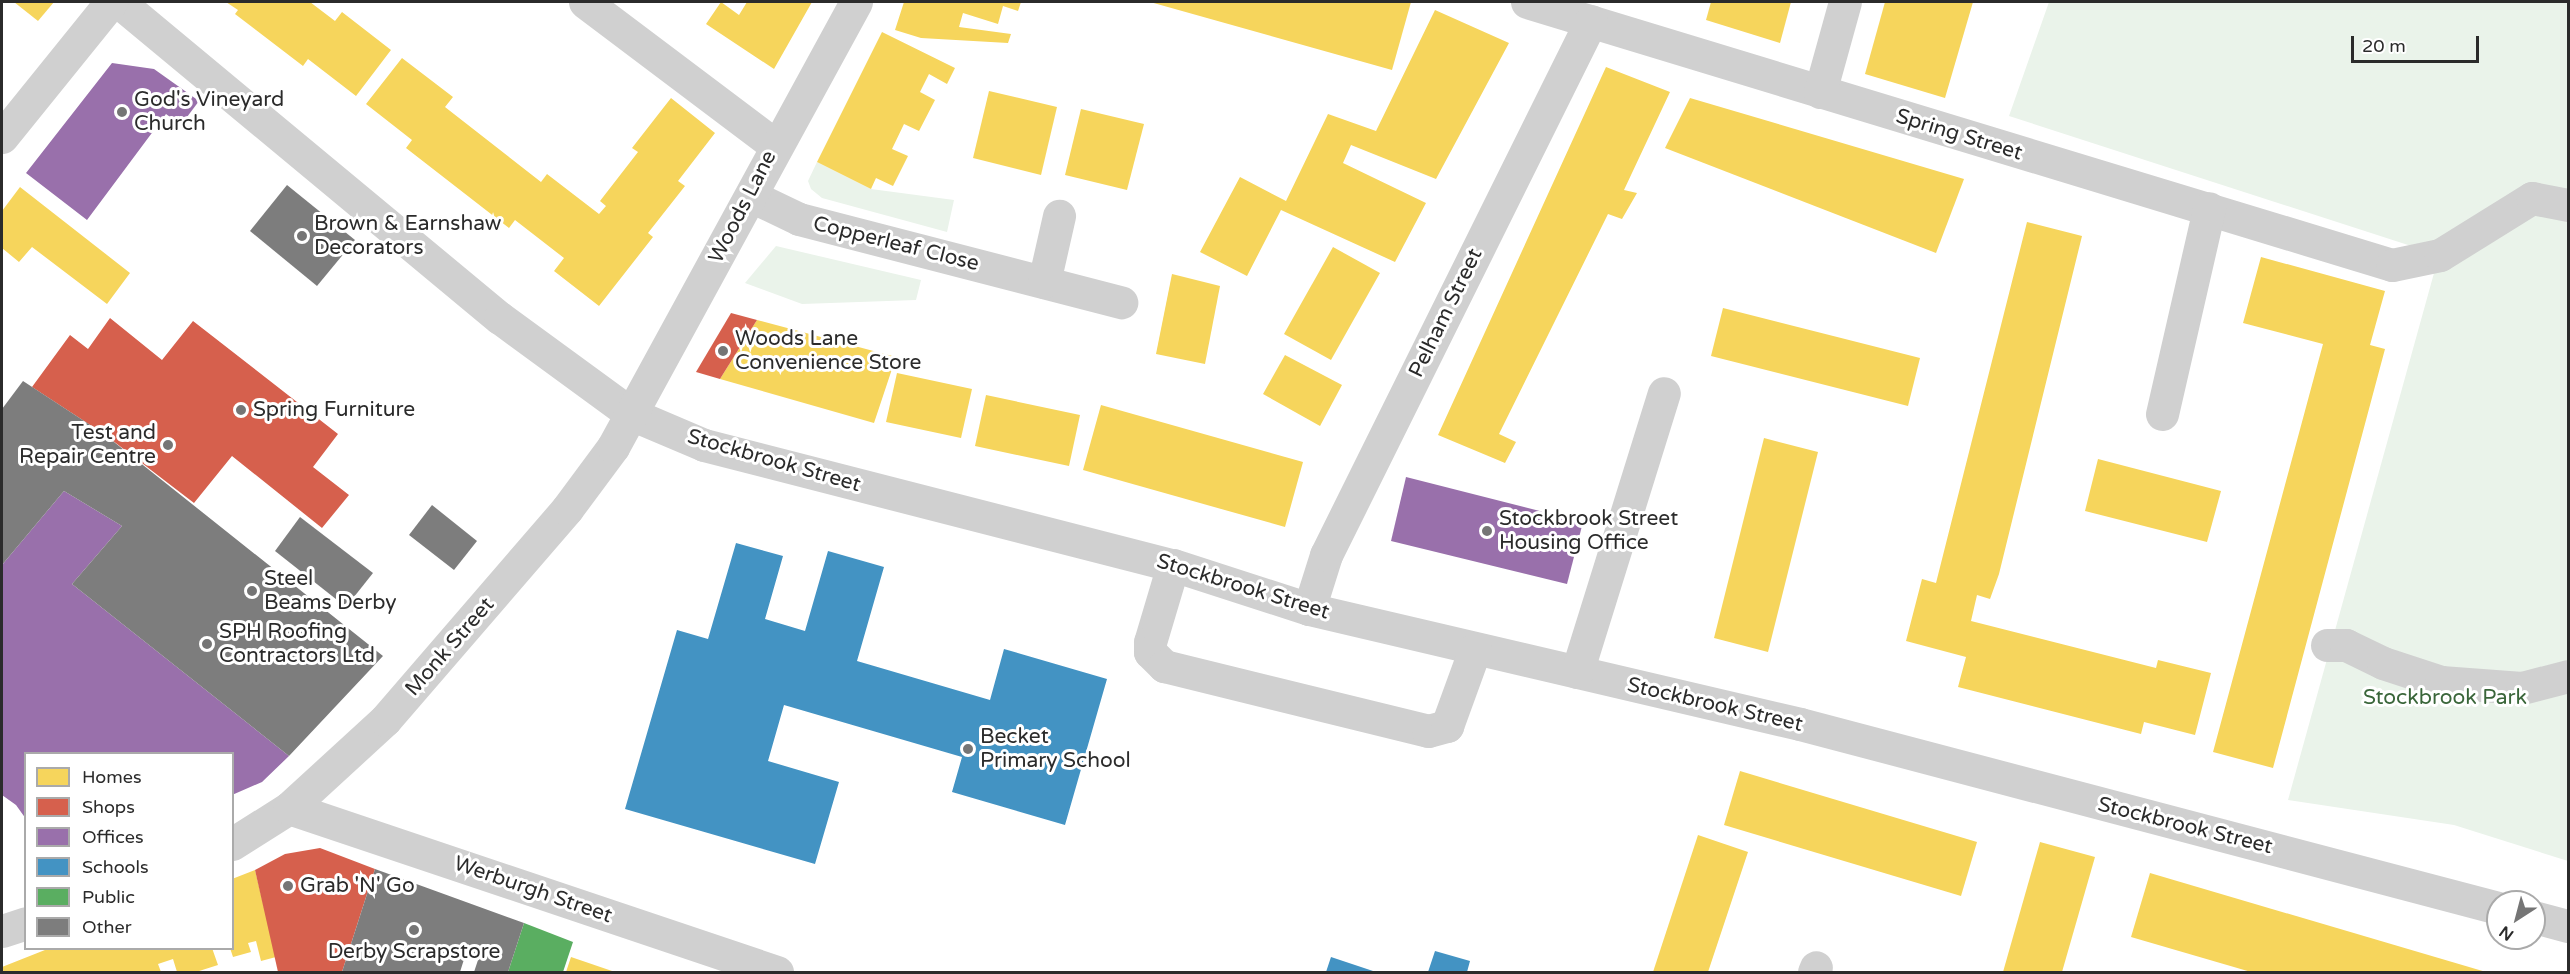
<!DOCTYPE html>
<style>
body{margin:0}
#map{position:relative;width:2570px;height:974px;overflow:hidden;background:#fff;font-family:"Varela Round",sans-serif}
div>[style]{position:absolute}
.green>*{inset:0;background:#eaf3ea}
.homes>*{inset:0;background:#f6d55c}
.shops>*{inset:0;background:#d6604d}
.offices>*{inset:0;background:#9970ab}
.schools>*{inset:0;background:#4393c3}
.public>*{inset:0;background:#5aae61}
.building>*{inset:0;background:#7d7d7d}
.minor>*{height:33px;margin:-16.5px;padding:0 16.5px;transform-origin:16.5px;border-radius:16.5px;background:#d0d0d0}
.dots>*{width:16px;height:16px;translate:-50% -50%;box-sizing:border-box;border:3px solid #fff;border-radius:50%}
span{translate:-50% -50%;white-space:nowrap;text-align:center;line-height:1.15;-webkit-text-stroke:6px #fff;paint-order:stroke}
.poi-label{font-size:21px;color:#2b2b2b}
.left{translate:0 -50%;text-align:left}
.right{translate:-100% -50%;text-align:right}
.street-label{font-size:21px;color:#2b2b2b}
.park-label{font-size:21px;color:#3a663a}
.frame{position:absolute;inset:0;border:3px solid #2b2b2b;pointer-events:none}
.legend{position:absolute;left:24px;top:752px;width:210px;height:198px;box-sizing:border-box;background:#fff;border:2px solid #aaa;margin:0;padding:8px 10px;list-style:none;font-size:18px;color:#2b2b2b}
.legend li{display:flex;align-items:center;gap:12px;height:30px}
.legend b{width:30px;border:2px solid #aaa}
.north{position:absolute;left:2486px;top:890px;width:60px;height:60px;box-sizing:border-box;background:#fff;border:2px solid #aaa;border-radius:50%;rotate:216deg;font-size:16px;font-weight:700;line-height:24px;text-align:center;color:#2b2b2b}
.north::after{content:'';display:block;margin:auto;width:21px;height:27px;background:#757575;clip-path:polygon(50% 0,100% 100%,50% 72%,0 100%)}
.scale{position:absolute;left:2351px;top:36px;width:128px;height:27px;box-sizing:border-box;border:3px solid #2b2b2b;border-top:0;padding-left:8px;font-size:18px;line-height:21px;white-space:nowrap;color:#2b2b2b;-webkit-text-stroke:4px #fff;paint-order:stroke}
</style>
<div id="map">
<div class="green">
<div style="clip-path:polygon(2049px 2px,2568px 2px,2568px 861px,2454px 825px,2288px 800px,2439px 255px,2009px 116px)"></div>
<div style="clip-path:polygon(817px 162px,871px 189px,954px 200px,947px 232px,822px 198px,811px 189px,808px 181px)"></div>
<div style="clip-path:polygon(776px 246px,921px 280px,916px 300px,802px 304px,745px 283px)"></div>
</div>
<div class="homes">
<div style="clip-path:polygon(14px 2px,54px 2px,38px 21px)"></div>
<div style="clip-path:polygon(226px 2px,310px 2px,335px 21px,342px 12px,391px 50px,356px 96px,308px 59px,303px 66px,235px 14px,238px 10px)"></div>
<div style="clip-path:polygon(721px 2px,739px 15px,747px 2px,812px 2px,774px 69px,706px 24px)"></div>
<div style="clip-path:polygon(904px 2px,1021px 2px,1018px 11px,1003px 6px,998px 24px,963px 13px,959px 27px,1011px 34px,1008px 43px,921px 38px,895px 30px)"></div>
<div style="clip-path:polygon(1150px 2px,1411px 2px,1392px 70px)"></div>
<div style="clip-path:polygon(1711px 2px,1791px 2px,1780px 43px,1706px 20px)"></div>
<div style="clip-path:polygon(1885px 2px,1973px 2px,1945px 98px,1865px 74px)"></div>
<div style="clip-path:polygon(1435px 10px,1509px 43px,1436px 179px,1351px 145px,1343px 163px,1426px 203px,1395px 262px,1281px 210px,1247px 276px,1200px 252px,1240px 177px,1286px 201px,1328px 114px,1376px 131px)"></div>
<div style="clip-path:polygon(882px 32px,955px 68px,947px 84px,929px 74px,920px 92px,935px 100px,919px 131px,904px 124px,892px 149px,908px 156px,893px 186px,876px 178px,871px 189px,817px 162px)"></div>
<div style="clip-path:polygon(402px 58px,453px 97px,445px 107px,541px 182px,547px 174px,599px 214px,606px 206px,600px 201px,638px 152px,632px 148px,671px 98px,715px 133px,678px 181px,685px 186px,648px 233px,653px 237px,599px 306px,554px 271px,564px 258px,515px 220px,509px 228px,406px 148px,412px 140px,366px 104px)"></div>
<div style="clip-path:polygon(1606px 67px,1670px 92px,1624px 190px,1637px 193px,1622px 219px,1608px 214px,1499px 434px,1516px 442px,1505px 463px,1438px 435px)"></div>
<div style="clip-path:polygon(989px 91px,1057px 107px,1041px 175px,973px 158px)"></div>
<div style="clip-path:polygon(1690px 98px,1964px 179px,1936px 253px,1665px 148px)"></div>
<div style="clip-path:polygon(1081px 109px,1144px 124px,1127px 190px,1065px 175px)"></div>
<div style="clip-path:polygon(20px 187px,130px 273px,107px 304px,32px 247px,19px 262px,2px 248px,2px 211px)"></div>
<div style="clip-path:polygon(2027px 222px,2082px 236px,1999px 574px,1990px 599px,1977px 595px,1971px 621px,2156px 668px,2158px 660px,2211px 673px,2195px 735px,2144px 722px,2141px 734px,1958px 687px,1966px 657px,1906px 641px,1922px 579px,1936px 583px)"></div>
<div style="clip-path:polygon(1333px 247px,1380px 273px,1331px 360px,1284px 334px)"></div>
<div style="clip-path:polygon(2261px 257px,2385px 291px,2370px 345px,2385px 349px,2273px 768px,2213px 752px,2323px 344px,2243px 323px)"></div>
<div style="clip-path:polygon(1172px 274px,1220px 286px,1205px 364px,1156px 354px)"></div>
<div style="clip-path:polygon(1723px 308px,1920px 358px,1908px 406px,1711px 356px)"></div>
<div style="clip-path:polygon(757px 320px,896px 357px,874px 423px,720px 379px)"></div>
<div style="clip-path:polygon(1285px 355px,1342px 385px,1320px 426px,1263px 394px)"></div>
<div style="clip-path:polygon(897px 373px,972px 389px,961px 438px,886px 422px)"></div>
<div style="clip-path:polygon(986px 395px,1080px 415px,1069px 466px,975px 446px)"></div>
<div style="clip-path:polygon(1101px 405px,1303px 462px,1285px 527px,1083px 470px)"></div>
<div style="clip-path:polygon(1764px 438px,1818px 452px,1768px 652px,1714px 638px)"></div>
<div style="clip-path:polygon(2098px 459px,2221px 491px,2207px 542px,2085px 511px)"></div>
<div style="clip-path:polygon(1740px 771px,1977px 842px,1961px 896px,1724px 825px)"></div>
<div style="clip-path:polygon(1698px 835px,1748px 852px,1708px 972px,1653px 972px)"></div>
<div style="clip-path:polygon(2040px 842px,2095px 857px,2062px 972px,2003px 972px)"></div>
<div style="clip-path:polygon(255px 870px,276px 957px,261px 961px,256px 941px,248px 943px,251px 952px,233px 957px,230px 948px,232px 879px)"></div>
<div style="clip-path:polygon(2150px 873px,2486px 972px,2251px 972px,2131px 937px)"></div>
<div style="clip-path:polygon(50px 948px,212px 948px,218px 965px,196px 972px,177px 972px,173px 959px,158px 964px,161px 972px,2px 972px,2px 967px)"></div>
<div style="clip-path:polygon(571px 957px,615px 972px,566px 972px)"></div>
</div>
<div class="shops">
<div style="clip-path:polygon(731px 313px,757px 320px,720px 379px,696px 372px)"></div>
<div style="clip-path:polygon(110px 318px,162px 360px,193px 321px,338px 434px,313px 467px,349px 495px,322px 528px,232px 456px,194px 503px,104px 434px,32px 387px,70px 335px,88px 349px)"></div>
<div style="clip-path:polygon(320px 848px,375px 869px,342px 972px,278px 972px,255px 870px,285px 854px)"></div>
</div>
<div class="offices">
<div style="clip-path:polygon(112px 63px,154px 69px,199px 101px,181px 125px,166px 114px,87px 220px,26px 173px)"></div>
<div style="clip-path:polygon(1406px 477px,1583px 522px,1567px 584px,1391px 541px)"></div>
<div style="clip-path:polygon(64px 491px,122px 526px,72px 584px,289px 756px,262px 782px,232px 795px,232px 754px,26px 754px,26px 819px,16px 805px,2px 795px,2px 565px)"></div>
</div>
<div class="schools">
<div style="clip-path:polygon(736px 543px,783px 556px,765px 619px,805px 631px,828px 551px,884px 567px,857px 661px,990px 700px,1004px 649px,1107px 679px,1065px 825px,952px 792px,962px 757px,784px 705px,768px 761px,839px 782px,815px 864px,625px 809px,677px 630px,708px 639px)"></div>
<div style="clip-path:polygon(1435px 951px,1470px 961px,1467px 972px,1428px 972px)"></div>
<div style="clip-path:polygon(1331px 957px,1376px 972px,1326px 972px)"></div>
</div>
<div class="public">
<div style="clip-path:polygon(524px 923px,573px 942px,563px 972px,508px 972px)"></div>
</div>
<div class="building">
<div style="clip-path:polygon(287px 185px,355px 240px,317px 286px,250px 231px)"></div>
<div style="clip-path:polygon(23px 381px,104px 434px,383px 656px,289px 756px,72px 584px,122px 526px,64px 491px,2px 565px,2px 409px)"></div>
<div style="clip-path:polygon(432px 505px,477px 541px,454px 570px,409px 535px)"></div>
<div style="clip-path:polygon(300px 517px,373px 573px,346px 607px,275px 551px)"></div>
<div style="clip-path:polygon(375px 869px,524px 923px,508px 972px,474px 972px,479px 957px,466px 953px,460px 972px,342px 972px)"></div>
</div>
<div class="minor">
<div style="left:119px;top:2px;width:495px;rotate:39.7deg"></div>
<div style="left:500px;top:318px;width:162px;rotate:36.2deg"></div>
<div style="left:631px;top:414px;width:79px;rotate:23deg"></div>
<div style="left:704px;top:445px;width:484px;rotate:14.4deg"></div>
<div style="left:1173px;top:565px;width:143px;rotate:17.9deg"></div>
<div style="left:1309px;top:609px;width:504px;rotate:13.18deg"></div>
<div style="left:1800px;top:724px;width:722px;rotate:14.77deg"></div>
<div style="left:585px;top:2px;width:238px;rotate:37deg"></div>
<div style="left:1527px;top:2px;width:904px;rotate:16.91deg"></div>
<div style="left:2392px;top:265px;width:49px;rotate:-11.8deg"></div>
<div style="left:2440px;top:255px;width:108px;rotate:-31.8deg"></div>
<div style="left:2532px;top:198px;width:37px;rotate:11deg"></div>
<div style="left:1820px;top:92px;width:93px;rotate:-74.5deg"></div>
<div style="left:2px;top:137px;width:174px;rotate:-51.1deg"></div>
<div style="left:751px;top:196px;width:53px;rotate:25.6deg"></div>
<div style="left:799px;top:219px;width:333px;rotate:14.5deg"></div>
<div style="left:1044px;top:282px;width:68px;rotate:-77.2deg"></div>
<div style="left:2162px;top:414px;width:211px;rotate:-77.1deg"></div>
<div style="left:1173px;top:565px;width:80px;rotate:106.6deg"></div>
<div style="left:1150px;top:642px;width:10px;rotate:90deg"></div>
<div style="left:1150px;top:652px;width:20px;rotate:45deg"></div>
<div style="left:1164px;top:666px;width:272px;rotate:13.8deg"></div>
<div style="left:1428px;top:731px;width:20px;rotate:-15deg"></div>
<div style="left:1447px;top:726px;width:82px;rotate:-70deg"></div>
<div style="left:1309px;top:609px;width:57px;rotate:-72.5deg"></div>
<div style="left:1326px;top:555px;width:596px;rotate:-63.61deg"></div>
<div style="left:2327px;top:645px;width:19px"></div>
<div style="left:2346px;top:645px;width:41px;rotate:25.9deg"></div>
<div style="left:2383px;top:663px;width:61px;rotate:18.1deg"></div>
<div style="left:2441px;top:682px;width:81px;rotate:4.2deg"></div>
<div style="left:2522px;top:688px;width:48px;rotate:-14.6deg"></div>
<div style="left:1577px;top:672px;width:292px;rotate:-72.7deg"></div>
<div style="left:289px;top:808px;width:515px;rotate:18.58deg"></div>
<div style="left:232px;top:844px;width:67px;rotate:-32.3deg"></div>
<div style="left:289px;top:808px;width:130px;rotate:-42.5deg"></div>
<div style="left:385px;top:720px;width:279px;rotate:-49.2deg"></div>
<div style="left:567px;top:509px;width:77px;rotate:-53.4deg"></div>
<div style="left:613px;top:447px;width:507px;rotate:-61.36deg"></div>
<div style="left:2534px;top:917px;width:35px;rotate:15deg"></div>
<div style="left:2px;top:931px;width:25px;rotate:-18deg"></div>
<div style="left:1814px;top:972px;width:5px;rotate:-68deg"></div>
</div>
<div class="dots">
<div style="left:122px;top:112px;background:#757575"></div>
<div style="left:302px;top:236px;background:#757575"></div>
<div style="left:723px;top:351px;background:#757575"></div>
<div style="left:241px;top:410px;background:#757575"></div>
<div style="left:168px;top:445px;background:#757575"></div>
<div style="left:1487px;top:531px;background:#757575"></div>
<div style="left:252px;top:591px;background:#757575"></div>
<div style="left:207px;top:644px;background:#757575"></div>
<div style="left:968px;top:749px;background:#757575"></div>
<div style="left:288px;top:886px;background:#757575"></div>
<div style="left:414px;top:930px;background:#757575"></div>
</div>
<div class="poi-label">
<span class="left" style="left:134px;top:112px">God's Vineyard<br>Church</span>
<span class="left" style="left:314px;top:236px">Brown &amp; Earnshaw<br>Decorators</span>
<span class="left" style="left:735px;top:351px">Woods Lane<br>Convenience Store</span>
<span class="left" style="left:253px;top:410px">Spring Furniture</span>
<span class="right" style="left:156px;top:445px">Test and<br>Repair Centre</span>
<span class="left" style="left:1499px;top:531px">Stockbrook Street<br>Housing Office</span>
<span class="left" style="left:264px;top:591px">Steel<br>Beams Derby</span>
<span class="left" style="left:219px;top:644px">SPH Roofing<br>Contractors Ltd</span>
<span class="left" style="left:980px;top:749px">Becket<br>Primary School</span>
<span class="left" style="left:300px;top:886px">Grab 'N' Go</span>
<span style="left:414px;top:952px">Derby Scrapstore</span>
</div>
<div class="street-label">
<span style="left:1959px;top:135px;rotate:17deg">Spring Street</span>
<span style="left:743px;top:207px;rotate:-63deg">Woods Lane</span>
<span style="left:896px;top:244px;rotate:14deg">Copperleaf Close</span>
<span style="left:1446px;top:313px;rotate:-64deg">Pelham Street</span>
<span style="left:774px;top:461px;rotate:16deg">Stockbrook Street</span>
<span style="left:1243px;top:587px;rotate:17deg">Stockbrook Street</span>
<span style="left:450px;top:647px;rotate:-49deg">Monk Street</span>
<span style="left:1715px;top:705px;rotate:13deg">Stockbrook Street</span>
<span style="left:2185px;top:826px;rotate:14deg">Stockbrook Street</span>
<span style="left:533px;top:890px;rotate:19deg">Werburgh Street</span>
</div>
<div class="park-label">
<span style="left:2445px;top:698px">Stockbrook Park</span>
</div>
<div class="frame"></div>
<ul class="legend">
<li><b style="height:16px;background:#f6d55c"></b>Homes</li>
<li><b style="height:16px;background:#d6604d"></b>Shops</li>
<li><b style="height:16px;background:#9970ab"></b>Offices</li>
<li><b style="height:16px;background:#4393c3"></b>Schools</li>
<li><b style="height:16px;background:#5aae61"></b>Public</li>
<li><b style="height:16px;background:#7d7d7d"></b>Other</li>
</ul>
<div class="north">N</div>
<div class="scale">20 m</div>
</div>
